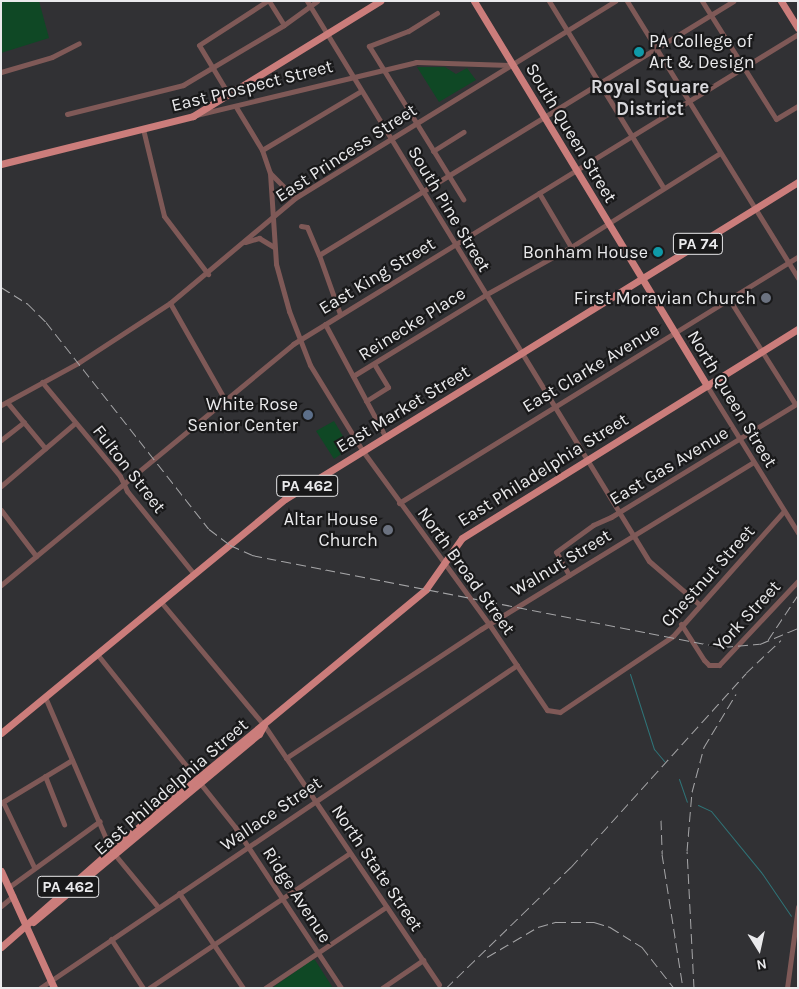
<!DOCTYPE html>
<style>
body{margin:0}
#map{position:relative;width:799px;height:989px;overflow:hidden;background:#313134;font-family:Karla,sans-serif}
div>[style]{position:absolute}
.green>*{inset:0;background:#0f4825}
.stream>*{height:1px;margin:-0.5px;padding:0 0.5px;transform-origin:0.5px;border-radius:0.5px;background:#2f7478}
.minor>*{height:5px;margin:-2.5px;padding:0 2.5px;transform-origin:2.5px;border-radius:2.5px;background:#7f5957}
.major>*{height:7px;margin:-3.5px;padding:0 3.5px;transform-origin:3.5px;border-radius:3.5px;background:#cb7d7b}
.rail>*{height:1px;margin-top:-0.5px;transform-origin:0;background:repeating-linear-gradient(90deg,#a5a5a7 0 10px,transparent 0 15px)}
.dots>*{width:14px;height:14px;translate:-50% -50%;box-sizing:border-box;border:2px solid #19191a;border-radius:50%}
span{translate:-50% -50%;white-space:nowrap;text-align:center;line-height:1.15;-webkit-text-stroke:4.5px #19191a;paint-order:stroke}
.shield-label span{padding:1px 4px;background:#19191a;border:1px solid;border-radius:4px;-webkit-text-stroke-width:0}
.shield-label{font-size:16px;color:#eaeaec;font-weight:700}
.poi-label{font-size:18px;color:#eaeaec}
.left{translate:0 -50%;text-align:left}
.right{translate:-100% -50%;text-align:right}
.street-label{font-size:18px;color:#eaeaec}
.neighbourhood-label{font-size:19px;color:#d8d8dc;font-weight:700}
.frame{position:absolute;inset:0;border:2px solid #eaeaec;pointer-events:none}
.north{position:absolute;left:734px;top:924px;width:50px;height:50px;-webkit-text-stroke:4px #19191a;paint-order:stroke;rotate:170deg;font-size:14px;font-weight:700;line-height:20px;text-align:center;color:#eaeaec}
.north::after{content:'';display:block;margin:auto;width:18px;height:22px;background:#eaeaec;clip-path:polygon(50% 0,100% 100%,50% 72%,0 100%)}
</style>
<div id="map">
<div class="green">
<div style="clip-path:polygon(1px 1px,39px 1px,49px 38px,1px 53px)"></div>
<div style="clip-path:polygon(417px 67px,445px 67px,456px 74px,467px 68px,476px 80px,439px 102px)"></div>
<div style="clip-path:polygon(334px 421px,350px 448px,334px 459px,316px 431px)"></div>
<div style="clip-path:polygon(315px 960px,333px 988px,272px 988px,312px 960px)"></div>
</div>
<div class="stream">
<div style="left:630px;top:674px;width:79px;rotate:72.3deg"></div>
<div style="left:654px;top:749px;width:16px;rotate:50deg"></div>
<div style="left:679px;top:779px;width:24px;rotate:71deg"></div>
<div style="left:698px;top:805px;width:14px;rotate:25deg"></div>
<div style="left:711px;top:811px;width:79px;rotate:50.7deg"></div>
<div style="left:761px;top:872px;width:53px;rotate:55.7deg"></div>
</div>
<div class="minor">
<div style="left:269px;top:1px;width:28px;rotate:58deg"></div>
<div style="left:307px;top:1px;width:656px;rotate:58.59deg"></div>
<div style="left:649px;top:561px;width:67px;rotate:40.8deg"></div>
<div style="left:549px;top:1px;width:218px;rotate:58.5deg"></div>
<div style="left:627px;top:1px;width:326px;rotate:58.3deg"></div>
<div style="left:702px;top:1px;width:139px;rotate:57.9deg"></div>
<div style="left:776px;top:119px;width:26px;rotate:-31deg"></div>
<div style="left:437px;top:13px;width:34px;rotate:148deg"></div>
<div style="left:408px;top:31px;width:42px;rotate:159deg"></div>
<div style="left:369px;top:46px;width:180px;rotate:58.4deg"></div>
<div style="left:1px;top:72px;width:53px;rotate:-16.4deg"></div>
<div style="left:52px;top:57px;width:30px;rotate:-27deg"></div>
<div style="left:229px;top:95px;width:58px;rotate:-121deg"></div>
<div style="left:199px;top:45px;width:81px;rotate:-32.9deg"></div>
<div style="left:236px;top:107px;width:50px;rotate:58.8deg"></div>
<div style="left:262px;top:150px;width:24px;rotate:71deg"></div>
<div style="left:270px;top:173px;width:91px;rotate:86.2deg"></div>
<div style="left:276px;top:264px;width:49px;rotate:74.5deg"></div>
<div style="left:289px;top:311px;width:58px;rotate:68.7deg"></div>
<div style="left:310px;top:365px;width:100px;rotate:58.5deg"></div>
<div style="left:362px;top:450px;width:215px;rotate:53.9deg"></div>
<div style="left:489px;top:624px;width:104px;rotate:56deg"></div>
<div style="left:547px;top:710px;width:13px;rotate:9deg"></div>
<div style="left:560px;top:712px;width:136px;rotate:-33.9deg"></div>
<div style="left:673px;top:636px;width:167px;rotate:-48.4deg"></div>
<div style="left:67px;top:114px;width:120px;rotate:-14deg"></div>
<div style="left:183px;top:85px;width:117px;rotate:-30.7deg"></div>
<div style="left:284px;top:25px;width:41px;rotate:-36deg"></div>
<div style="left:196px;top:115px;width:226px;rotate:-13.5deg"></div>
<div style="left:416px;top:62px;width:95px;rotate:1.8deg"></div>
<div style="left:143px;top:129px;width:89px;rotate:76.4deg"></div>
<div style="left:164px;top:216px;width:73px;rotate:52.8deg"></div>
<div style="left:262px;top:150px;width:115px;rotate:-30.8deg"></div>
<div style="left:433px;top:151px;width:36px;rotate:-32deg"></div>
<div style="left:270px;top:173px;width:35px;rotate:45deg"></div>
<div style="left:539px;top:193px;width:63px;rotate:59.3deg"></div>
<div style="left:301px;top:226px;width:6px;rotate:9deg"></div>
<div style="left:307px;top:227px;width:30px;rotate:67deg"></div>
<div style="left:319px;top:255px;width:63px;rotate:70.4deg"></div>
<div style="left:245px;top:242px;width:15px;rotate:-16deg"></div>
<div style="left:259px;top:238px;width:17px;rotate:31deg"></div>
<div style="left:319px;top:255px;width:486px;rotate:-31.5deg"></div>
<div style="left:729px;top:299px;width:124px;rotate:57.8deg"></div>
<div style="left:170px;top:303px;width:112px;rotate:60.4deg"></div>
<div style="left:325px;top:324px;width:127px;rotate:61.8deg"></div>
<div style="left:353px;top:376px;width:155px;rotate:-31.5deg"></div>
<div style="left:485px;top:295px;width:98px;rotate:-29.2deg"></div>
<div style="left:571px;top:247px;width:176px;rotate:-32.2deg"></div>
<div style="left:42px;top:382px;width:122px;rotate:50.3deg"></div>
<div style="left:120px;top:476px;width:17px;rotate:65deg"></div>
<div style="left:127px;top:491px;width:107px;rotate:51.1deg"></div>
<div style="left:707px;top:386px;width:173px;rotate:58.2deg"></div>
<div style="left:366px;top:401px;width:26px;rotate:-32deg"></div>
<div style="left:388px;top:387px;width:27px;rotate:-121deg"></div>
<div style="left:7px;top:402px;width:60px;rotate:50.4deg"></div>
<div style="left:1px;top:405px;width:88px;rotate:-28.6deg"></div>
<div style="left:78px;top:363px;width:110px;rotate:-33.1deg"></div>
<div style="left:170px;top:303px;width:163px;rotate:-40deg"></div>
<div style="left:295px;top:198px;width:376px;rotate:-31.6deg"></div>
<div style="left:1px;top:440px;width:29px;rotate:-38deg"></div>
<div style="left:1px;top:486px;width:97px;rotate:-40.4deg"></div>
<div style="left:399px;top:503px;width:469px;rotate:-31.7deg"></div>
<div style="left:1px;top:510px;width:58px;rotate:52.7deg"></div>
<div style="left:569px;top:575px;width:26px;rotate:-119deg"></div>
<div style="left:556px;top:552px;width:46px;rotate:-36.1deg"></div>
<div style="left:593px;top:525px;width:20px;rotate:-24deg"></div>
<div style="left:611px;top:517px;width:219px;rotate:-31.4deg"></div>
<div style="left:1px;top:585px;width:379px;rotate:-39.5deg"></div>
<div style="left:293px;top:344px;width:593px;rotate:-31.54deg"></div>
<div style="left:161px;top:602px;width:160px;rotate:50.1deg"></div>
<div style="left:264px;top:725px;width:313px;rotate:56deg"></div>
<div style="left:681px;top:624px;width:43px;rotate:57.4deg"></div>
<div style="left:704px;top:660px;width:7px;rotate:45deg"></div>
<div style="left:709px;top:665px;width:10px"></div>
<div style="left:719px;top:665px;width:115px;rotate:-46.8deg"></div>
<div style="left:97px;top:654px;width:221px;rotate:51.4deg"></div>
<div style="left:235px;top:827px;width:193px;rotate:56.6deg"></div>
<div style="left:45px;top:697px;width:167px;rotate:66.7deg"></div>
<div style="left:111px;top:850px;width:74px;rotate:50.5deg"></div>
<div style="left:286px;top:758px;width:234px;rotate:-33.5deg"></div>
<div style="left:481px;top:629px;width:319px;rotate:-31.5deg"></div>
<div style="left:45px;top:776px;width:52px;rotate:68.4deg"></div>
<div style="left:3px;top:802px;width:72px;rotate:64.5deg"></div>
<div style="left:1px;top:803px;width:83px;rotate:-31.2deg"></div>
<div style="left:9px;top:887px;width:112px;rotate:-36deg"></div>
<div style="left:179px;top:893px;width:115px;rotate:56deg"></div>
<div style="left:1px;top:906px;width:16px;rotate:-40deg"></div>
<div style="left:111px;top:939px;width:59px;rotate:56.9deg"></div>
<div style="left:40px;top:988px;width:576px;rotate:-34.1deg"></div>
<div style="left:149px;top:988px;width:242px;rotate:-33.9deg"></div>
<div style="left:265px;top:988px;width:146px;rotate:-33.8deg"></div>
<div style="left:382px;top:988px;width:50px;rotate:-34.3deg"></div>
<div style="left:787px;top:988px;width:82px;rotate:-82.3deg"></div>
</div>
<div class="major">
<div style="left:474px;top:1px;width:450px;rotate:58.8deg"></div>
<div style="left:781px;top:1px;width:32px;rotate:58deg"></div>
<div style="left:1px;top:164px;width:198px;rotate:-14deg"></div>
<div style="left:193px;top:116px;width:220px;rotate:-31.6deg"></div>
<div style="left:1px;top:733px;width:368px;rotate:-39.5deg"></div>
<div style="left:285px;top:499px;width:603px;rotate:-31.71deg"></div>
<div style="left:1px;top:871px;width:128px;rotate:65.6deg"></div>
<div style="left:33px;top:922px;width:294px;rotate:-39.8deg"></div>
<div style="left:259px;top:734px;width:10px;rotate:-61deg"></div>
<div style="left:1px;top:947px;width:147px;rotate:-41.4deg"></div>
<div style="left:111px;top:850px;width:409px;rotate:-39.6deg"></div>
<div style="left:426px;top:589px;width:62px;rotate:-54.8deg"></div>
<div style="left:462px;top:538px;width:396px;rotate:-31.9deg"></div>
</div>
<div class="rail">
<div style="left:1px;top:287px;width:32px;rotate:32deg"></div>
<div style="left:28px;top:304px;width:25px;rotate:45deg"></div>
<div style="left:46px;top:322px;width:263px;rotate:51.8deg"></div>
<div style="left:209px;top:529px;width:26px;rotate:37deg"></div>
<div style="left:230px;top:545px;width:24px;rotate:24deg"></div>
<div style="left:252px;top:555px;width:480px;rotate:11.1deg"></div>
<div style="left:723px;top:647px;width:37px;rotate:-5deg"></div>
<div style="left:760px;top:644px;width:41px;rotate:-22.8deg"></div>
<div style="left:768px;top:640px;width:54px;rotate:-56.3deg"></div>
<div style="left:661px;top:820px;width:34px;rotate:88deg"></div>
<div style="left:662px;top:854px;width:136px;rotate:81.1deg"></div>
<div style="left:487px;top:957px;width:59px;rotate:-30.5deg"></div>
<div style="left:538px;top:927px;width:19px;rotate:-16deg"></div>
<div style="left:556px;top:922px;width:38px"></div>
<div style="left:594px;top:922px;width:17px;rotate:17deg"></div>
<div style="left:610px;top:927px;width:38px;rotate:32deg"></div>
<div style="left:642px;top:947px;width:52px;rotate:52deg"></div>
<div style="left:446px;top:988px;width:174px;rotate:-44.1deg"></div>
<div style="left:571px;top:867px;width:261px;rotate:-47.9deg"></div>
<div style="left:746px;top:673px;width:48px;rotate:-43.3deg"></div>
<div style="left:694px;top:988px;width:137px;rotate:-92.9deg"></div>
<div style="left:687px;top:851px;width:59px;rotate:-85.2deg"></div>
<div style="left:692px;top:792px;width:47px;rotate:-75.1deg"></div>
<div style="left:704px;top:747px;width:62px;rotate:-58.9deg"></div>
</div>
<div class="dots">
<div style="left:639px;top:52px;background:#0f9aa8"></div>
<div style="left:658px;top:252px;background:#0f9aa8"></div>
<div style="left:766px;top:298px;background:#6b7280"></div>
<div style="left:308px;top:415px;background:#5c6f8a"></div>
<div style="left:388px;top:530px;background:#6b7280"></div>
</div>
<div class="shield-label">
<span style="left:698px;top:244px">PA 74</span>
<span style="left:307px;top:486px">PA 462</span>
<span style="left:68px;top:887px">PA 462</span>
</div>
<div class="poi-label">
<span class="left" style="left:649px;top:52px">PA College of<br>Art &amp; Design</span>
<span class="right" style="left:648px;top:252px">Bonham House</span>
<span class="right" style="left:756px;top:298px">First Moravian Church</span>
<span class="right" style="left:298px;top:415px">White Rose<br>Senior Center</span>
<span class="right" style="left:378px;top:530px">Altar House<br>Church</span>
</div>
<div class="street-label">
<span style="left:252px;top:86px;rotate:-14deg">East Prospect Street</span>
<span style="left:571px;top:133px;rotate:59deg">South Queen Street</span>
<span style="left:346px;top:153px;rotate:-33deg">East Princess Street</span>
<span style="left:449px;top:209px;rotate:59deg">South Pine Street</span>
<span style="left:377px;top:276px;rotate:-31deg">East King Street</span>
<span style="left:412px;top:324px;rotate:-32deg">Reinecke Place</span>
<span style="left:591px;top:368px;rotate:-31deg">East Clarke Avenue</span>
<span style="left:732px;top:399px;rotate:59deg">North Queen Street</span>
<span style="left:403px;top:409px;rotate:-31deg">East Market Street</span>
<span style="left:669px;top:466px;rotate:-31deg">East Gas Avenue</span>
<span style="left:129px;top:469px;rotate:52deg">Fulton Street</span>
<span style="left:543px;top:470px;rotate:-32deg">East Philadelphia Street</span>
<span style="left:561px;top:563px;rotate:-31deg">Walnut Street</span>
<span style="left:466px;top:571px;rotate:54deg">North Broad Street</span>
<span style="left:708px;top:576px;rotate:-48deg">Chestnut Street</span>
<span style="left:747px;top:616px;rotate:-47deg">York Street</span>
<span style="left:171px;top:787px;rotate:-41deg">East Philadelphia Street</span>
<span style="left:271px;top:814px;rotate:-34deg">Wallace Street</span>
<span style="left:377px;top:868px;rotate:56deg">North State Street</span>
<span style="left:297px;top:895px;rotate:57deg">Ridge Avenue</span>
</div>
<div class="neighbourhood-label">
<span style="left:650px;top:99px">Royal Square<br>District</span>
</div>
<div class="frame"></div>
<div class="north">N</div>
</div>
